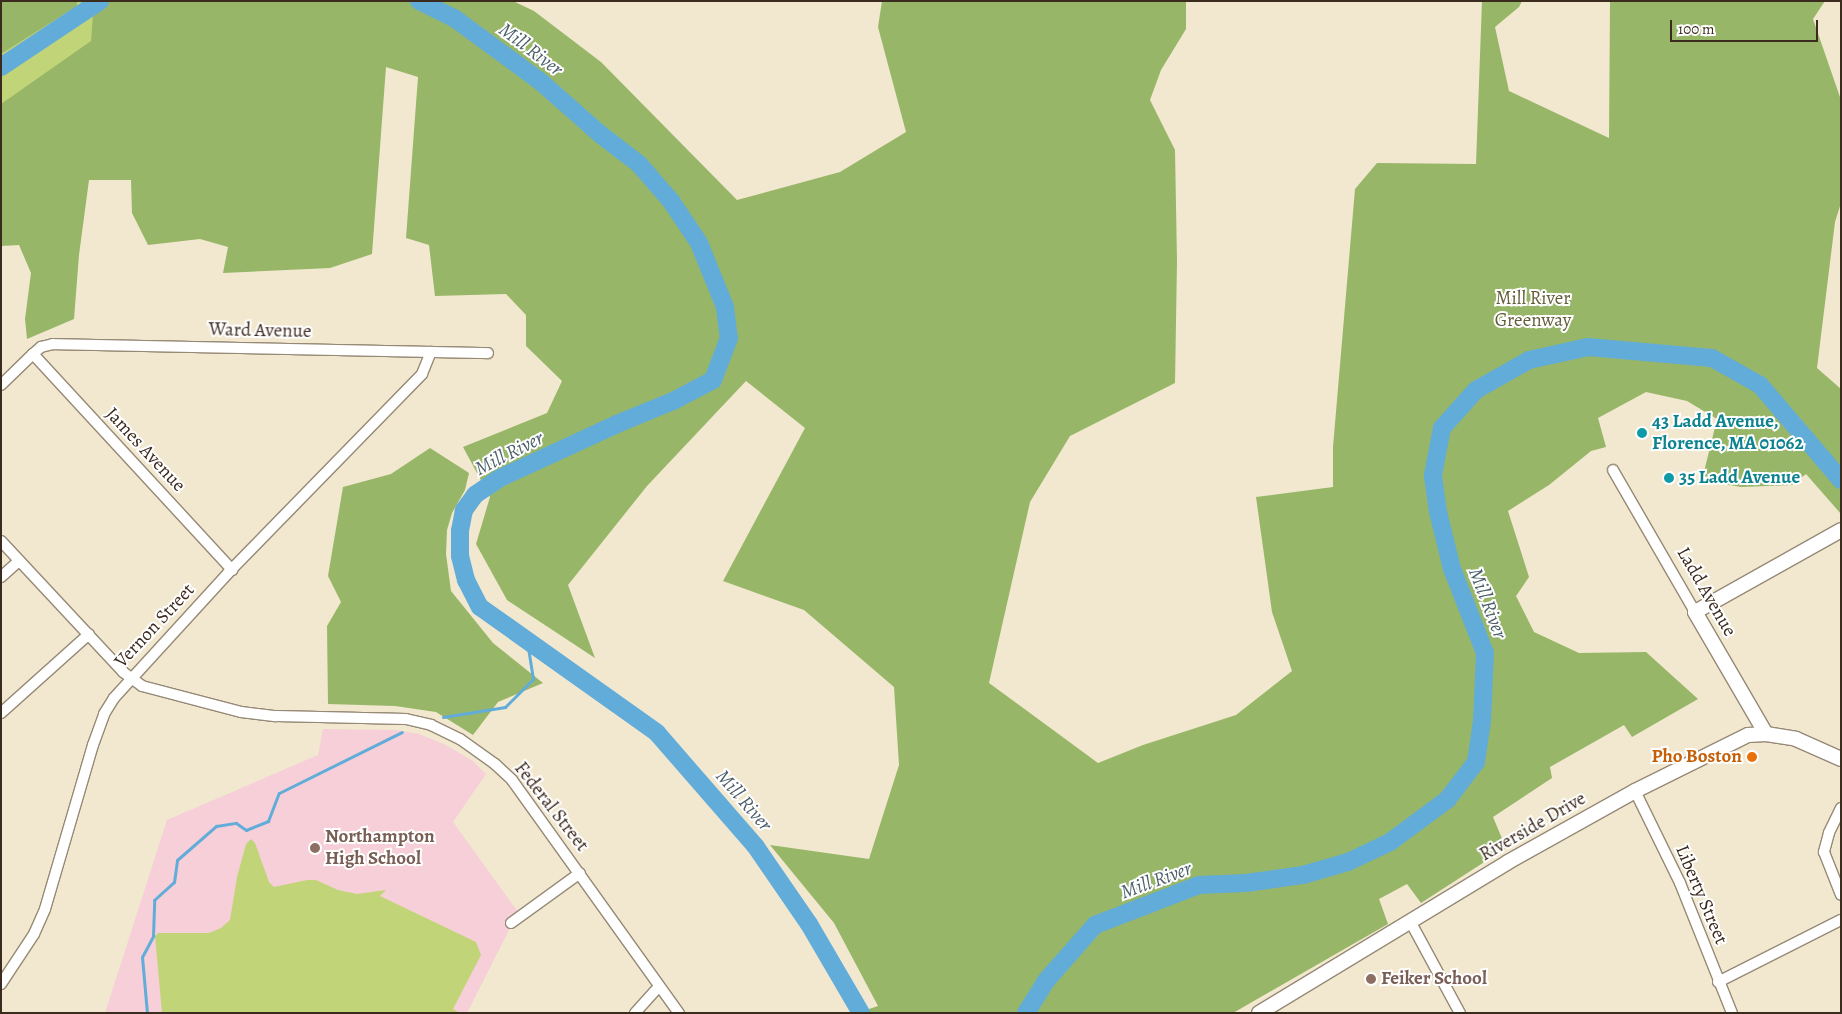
<!DOCTYPE html>
<html>
<head>
<meta charset="utf-8">
<style>
	body { margin:0 }
	#map { position:relative; width:1842px; height:1014px; overflow:hidden; background:#f1e8cf; font-family:Alegreya,serif }
	div>[style] { position:absolute }
	.built>* { inset:0; background:#f6cfd8 }
	.green>* { inset:0; background:#c1d578 }
	.forest>* { inset:0; background:#98b668 }
	.stream>* { height:3px; margin:-1.5px; padding:0 1.5px; transform-origin:1.5px; border-radius:1.5px; background:#62acda }
	.river>* { height:18px; margin:-9px; padding:0 9px; transform-origin:9px; border-radius:9px; background:#62acda }
	.roads { filter:drop-shadow(1px 0 #968976) drop-shadow(-1px 0 #968976) drop-shadow(0 1px #968976) drop-shadow(0 -1px #968976) }
	.street>* { height:10px; margin:-5px; padding:0 5px; transform-origin:5px; border-radius:5px; background:#fff }
	.secondary>* { height:14px; margin:-7px; padding:0 7px; transform-origin:7px; border-radius:7px; background:#fff }
	.dots>* { width:14px; height:14px; translate:-50% -50%; box-sizing:border-box; border:2px solid #fff; border-radius:50% }
	span { translate:-50% -50%; white-space:nowrap; text-align:center; line-height:1.15; -webkit-text-stroke:4px #fff; paint-order:stroke }
	.park-label { font-size:19px; color:#635d39 }
	.street-label { font-size:19px; color:#3b2a1e }
	.culture-label { font-size:19px; color:#0d838f; font-weight:700 }
	.left { translate:0 -50%; text-align:left }
	.food-label { font-size:19px; color:#c56008; font-weight:700 }
	.right { translate:-100% -50%; text-align:right }
	.education-label { font-size:19px; color:#785e54; font-weight:700 }
	.water-label { font-size:20px; color:#4b5e69; font-style:italic }
	.frame { position:absolute; inset:0; border:2px solid #3b2a1e; pointer-events:none }
	.scale { position:absolute; left:1670px; top:20px; width:148px; height:22px; box-sizing:border-box; border:2px solid #3b2a1e; border-top:0; padding-left:6px; font-size:15px; line-height:18px; white-space:nowrap; color:#3b2a1e; -webkit-text-stroke:4px #fff; paint-order:stroke }
</style>
</head>
<body>
<div id="map">
	<div class="built">
		<div style="clip-path:polygon(323px 729px,396px 730px,419px 734px,444px 744px,473px 761px,486px 774px,453px 822px,518px 912px,569px 875px,574px 881px,511px 926px,467px 1013px,105px 1013px,167px 820px,318px 755px)"></div>
	</div>
	<div class="green">
		<div style="clip-path:polygon(1px 1px,85px 1px,85px 14px,102px 1px,169px 1px,1px 159px)"></div>
		<div style="clip-path:polygon(251px 839px,255px 843px,269px 882px,274px 887px,307px 880px,316px 880px,338px 890px,357px 894px,386px 890px,380px 896px,476px 942px,481px 955px,453px 1009px,460px 1013px,162px 1013px,155px 936px,158px 933px,209px 933px,221px 928px,230px 920px,237px 877px,246px 844px)"></div>
	</div>
	<div class="forest">
		<div style="clip-path:polygon(1px 1px,77px 1px,77px 6px,1px 54px)"></div>
		<div style="clip-path:polygon(94px 1px,513px 1px,534px 11px,601px 62px,737px 200px,840px 172px,906px 132px,878px 27px,882px 1px,1186px 1px,1186px 29px,1161px 70px,1150px 100px,1175px 150px,1177px 261px,1175px 383px,1070px 436px,1030px 502px,989px 683px,1098px 763px,1143px 745px,1236px 715px,1292px 671px,1272px 612px,1256px 497px,1333px 487px,1333px 447px,1355px 189px,1377px 163px,1476px 164px,1482px 1px,1522px 1px,1519px 7px,1495px 27px,1509px 91px,1609px 138px,1610px 1px,1825px 1px,1813px 19px,1841px 100px,1841px 203px,1835px 222px,1817px 368px,1841px 389px,1841px 514px,1806px 474px,1792px 485px,1741px 487px,1702px 480px,1717px 419px,1687px 401px,1646px 392px,1598px 418px,1606px 447px,1591px 451px,1549px 485px,1508px 511px,1529px 577px,1516px 596px,1534px 632px,1579px 653px,1646px 652px,1698px 699px,1632px 737px,1624px 725px,1550px 767px,1552px 778px,1493px 817px,1506px 848px,1421px 903px,1407px 884px,1379px 899px,1388px 924px,1233px 1013px,857px 1013px,878px 1006px,834px 923px,770px 845px,869px 859px,899px 765px,894px 687px,804px 610px,723px 581px,805px 428px,746px 381px,647px 486px,568px 585px,595px 658px,507px 600px,476px 544px,490px 497px,463px 447px,547px 413px,562px 381px,526px 346px,526px 315px,506px 294px,435px 296px,429px 245px,406px 238px,418px 77px,386px 67px,372px 254px,330px 268px,223px 273px,228px 247px,200px 239px,148px 245px,132px 213px,131px 180px,89px 180px,79px 255px,74px 319px,27px 339px,25px 319px,31px 273px,19px 245px,1px 246px,1px 104px,91px 41px)"></div>
		<div style="clip-path:polygon(430px 448px,469px 473px,465px 490px,452px 513px,447px 530px,446px 554px,451px 591px,493px 643px,543px 683px,498px 702px,473px 735px,436px 712px,395px 706px,328px 704px,327px 626px,341px 602px,328px 576px,343px 487px,391px 474px)"></div>
	</div>
	<div class="stream">
		<div style="left:443px;top:717px;width:63px;rotate:-9.2deg"></div>
		<div style="left:505px;top:707px;width:40px;rotate:-45deg"></div>
		<div style="left:533px;top:679px;width:39px;rotate:-99deg"></div>
		<div style="left:147px;top:1013px;width:56px;rotate:-95.1deg"></div>
		<div style="left:142px;top:957px;width:24px;rotate:-62deg"></div>
		<div style="left:153px;top:936px;width:36px;rotate:-88deg"></div>
		<div style="left:154px;top:900px;width:27px;rotate:-42deg"></div>
		<div style="left:174px;top:882px;width:22px;rotate:-82deg"></div>
		<div style="left:177px;top:860px;width:52px;rotate:-41.1deg"></div>
		<div style="left:216px;top:826px;width:20px;rotate:-9deg"></div>
		<div style="left:236px;top:823px;width:12px;rotate:35deg"></div>
		<div style="left:246px;top:830px;width:24px;rotate:-22deg"></div>
		<div style="left:268px;top:821px;width:30px;rotate:-69deg"></div>
		<div style="left:279px;top:793px;width:137px;rotate:-26.4deg"></div>
	</div>
	<div class="river">
		<div style="left:419px;top:1px;width:39px;rotate:26deg"></div>
		<div style="left:454px;top:18px;width:108px;rotate:36.3deg"></div>
		<div style="left:541px;top:82px;width:79px;rotate:41.4deg"></div>
		<div style="left:600px;top:134px;width:49px;rotate:37.6deg"></div>
		<div style="left:639px;top:164px;width:49px;rotate:49.1deg"></div>
		<div style="left:671px;top:201px;width:50px;rotate:56.3deg"></div>
		<div style="left:699px;top:243px;width:69px;rotate:67.9deg"></div>
		<div style="left:725px;top:307px;width:31px;rotate:83deg"></div>
		<div style="left:729px;top:338px;width:45px;rotate:110.9deg"></div>
		<div style="left:713px;top:380px;width:45px;rotate:152.3deg"></div>
		<div style="left:673px;top:401px;width:61px;rotate:157.7deg"></div>
		<div style="left:617px;top:424px;width:129px;rotate:155.2deg"></div>
		<div style="left:500px;top:478px;width:30px;rotate:146deg"></div>
		<div style="left:475px;top:495px;width:19px;rotate:126deg"></div>
		<div style="left:464px;top:510px;width:21px;rotate:101deg"></div>
		<div style="left:460px;top:531px;width:25px;rotate:90deg"></div>
		<div style="left:460px;top:556px;width:25px;rotate:76deg"></div>
		<div style="left:466px;top:580px;width:30px;rotate:63deg"></div>
		<div style="left:480px;top:607px;width:217px;rotate:35.4deg"></div>
		<div style="left:657px;top:733px;width:151px;rotate:49deg"></div>
		<div style="left:756px;top:847px;width:93px;rotate:55.5deg"></div>
		<div style="left:809px;top:924px;width:103px;rotate:59.7deg"></div>
		<div style="left:1px;top:67px;width:119px;rotate:-33.7deg"></div>
		<div style="left:1026px;top:1013px;width:36px;rotate:-58deg"></div>
		<div style="left:1045px;top:982px;width:76px;rotate:-48.7deg"></div>
		<div style="left:1095px;top:925px;width:111px;rotate:-21deg"></div>
		<div style="left:1199px;top:885px;width:47px;rotate:-2.4deg"></div>
		<div style="left:1246px;top:883px;width:58px;rotate:-8deg"></div>
		<div style="left:1303px;top:875px;width:47px;rotate:-16.1deg"></div>
		<div style="left:1348px;top:862px;width:47px;rotate:-25.5deg"></div>
		<div style="left:1390px;top:842px;width:71px;rotate:-36.4deg"></div>
		<div style="left:1447px;top:800px;width:48px;rotate:-52.7deg"></div>
		<div style="left:1476px;top:762px;width:41px;rotate:-81.7deg"></div>
		<div style="left:1482px;top:721px;width:68px;rotate:-87.5deg"></div>
		<div style="left:1485px;top:653px;width:90px;rotate:-111.4deg"></div>
		<div style="left:1452px;top:569px;width:59px;rotate:-103.8deg"></div>
		<div style="left:1438px;top:512px;width:37px;rotate:-98deg"></div>
		<div style="left:1433px;top:475px;width:48px;rotate:-79.2deg"></div>
		<div style="left:1442px;top:428px;width:51px;rotate:-48.2deg"></div>
		<div style="left:1476px;top:390px;width:61px;rotate:-29.5deg"></div>
		<div style="left:1529px;top:360px;width:60px;rotate:-12.4deg"></div>
		<div style="left:1588px;top:347px;width:124px;rotate:5.1deg"></div>
		<div style="left:1712px;top:358px;width:55px;rotate:29.4deg"></div>
		<div style="left:1760px;top:385px;width:125px;rotate:49.5deg"></div>
	</div>
	<div class="roads">
		<div class="street">
			<div style="left:33px;top:354px;width:294px;rotate:47.3deg"></div>
			<div style="left:1px;top:385px;width:45px;rotate:-44.1deg"></div>
			<div style="left:33px;top:354px;width:11px;rotate:-41deg"></div>
			<div style="left:41px;top:347px;width:12px;rotate:-14deg"></div>
			<div style="left:53px;top:344px;width:435px;rotate:1.2deg"></div>
			<div style="left:1613px;top:470px;width:164px;rotate:60deg"></div>
			<div style="left:1px;top:541px;width:179px;rotate:47deg"></div>
			<div style="left:123px;top:672px;width:24px;rotate:36deg"></div>
			<div style="left:142px;top:686px;width:102px;rotate:14.7deg"></div>
			<div style="left:241px;top:712px;width:35px;rotate:7deg"></div>
			<div style="left:276px;top:716px;width:130px;rotate:1.3deg"></div>
			<div style="left:406px;top:719px;width:26px;rotate:13deg"></div>
			<div style="left:431px;top:725px;width:32px;rotate:26deg"></div>
			<div style="left:460px;top:739px;width:43px;rotate:35.5deg"></div>
			<div style="left:495px;top:764px;width:23px;rotate:43deg"></div>
			<div style="left:512px;top:780px;width:287px;rotate:54.4deg"></div>
			<div style="left:1px;top:577px;width:24px;rotate:-42deg"></div>
			<div style="left:1px;top:713px;width:118px;rotate:-41.9deg"></div>
			<div style="left:1635px;top:791px;width:102px;rotate:63.9deg"></div>
			<div style="left:1680px;top:883px;width:140px;rotate:68.2deg"></div>
			<div style="left:1841px;top:808px;width:28px;rotate:116deg"></div>
			<div style="left:1829px;top:833px;width:20px;rotate:105deg"></div>
			<div style="left:1824px;top:852px;width:46px;rotate:68.4deg"></div>
			<div style="left:1410px;top:921px;width:105px;rotate:61.5deg"></div>
			<div style="left:511px;top:923px;width:85px;rotate:-35.9deg"></div>
			<div style="left:1718px;top:982px;width:138px;rotate:-26.8deg"></div>
			<div style="left:1px;top:984px;width:60px;rotate:-56.6deg"></div>
			<div style="left:34px;top:934px;width:27px;rotate:-66deg"></div>
			<div style="left:45px;top:909px;width:171px;rotate:-73.7deg"></div>
			<div style="left:93px;top:745px;width:33px;rotate:-70deg"></div>
			<div style="left:104px;top:714px;width:19px;rotate:-58deg"></div>
			<div style="left:114px;top:698px;width:169px;rotate:-47.6deg"></div>
			<div style="left:228px;top:573px;width:278px;rotate:-45.7deg"></div>
			<div style="left:422px;top:374px;width:24px;rotate:-68deg"></div>
			<div style="left:635px;top:1013px;width:36px;rotate:-48deg"></div>
		</div>
		<div class="secondary">
			<div style="left:1766px;top:734px;width:141px;rotate:-120.2deg"></div>
			<div style="left:1695px;top:612px;width:167px;rotate:-29.3deg"></div>
			<div style="left:1259px;top:1013px;width:291px;rotate:-31.2deg"></div>
			<div style="left:1508px;top:862px;width:145px;rotate:-29.2deg"></div>
			<div style="left:1635px;top:791px;width:126px;rotate:-26.4deg"></div>
			<div style="left:1748px;top:735px;width:18px;rotate:-3deg"></div>
			<div style="left:1766px;top:734px;width:30px;rotate:9deg"></div>
			<div style="left:1796px;top:739px;width:49px;rotate:24deg"></div>
		</div>
	</div>
	<div class="dots">
		<div style="left:1642px;top:433px;background:#0f9aa8"></div>
		<div style="left:1669px;top:478px;background:#0f9aa8"></div>
		<div style="left:1752px;top:757px;background:#e8710a"></div>
		<div style="left:315px;top:848px;background:#8d6e63"></div>
		<div style="left:1371px;top:979px;background:#8d6e63"></div>
	</div>
	<div class="park-label">
		<span style="left:1533px;top:310px">Mill River<br>Greenway</span>
	</div>
	<div class="street-label">
		<span style="left:260px;top:331px;rotate:1deg">Ward Avenue</span>
		<span style="left:145px;top:450px;rotate:47deg">James Avenue</span>
		<span style="left:1706px;top:592px;rotate:60deg">Ladd Avenue</span>
		<span style="left:155px;top:626px;rotate:-47deg">Vernon Street</span>
		<span style="left:551px;top:807px;rotate:52deg">Federal Street</span>
		<span style="left:1533px;top:827px;rotate:-30deg">Riverside Drive</span>
		<span style="left:1701px;top:895px;rotate:67deg">Liberty Street</span>
	</div>
	<div class="culture-label">
		<span class="left" style="left:1652px;top:433px">43 Ladd Avenue,<br>Florence, MA 01062</span>
		<span class="left" style="left:1679px;top:478px">35 Ladd Avenue</span>
	</div>
	<div class="food-label">
		<span class="right" style="left:1742px;top:757px">Pho Boston</span>
	</div>
	<div class="education-label">
		<span class="left" style="left:325px;top:848px">Northampton<br>High School</span>
		<span class="left" style="left:1381px;top:979px">Feiker School</span>
	</div>
	<div class="water-label">
		<span style="left:531px;top:49px;rotate:37deg">Mill River</span>
		<span style="left:509px;top:453px;rotate:-27deg">Mill River</span>
		<span style="left:1488px;top:603px;rotate:69deg">Mill River</span>
		<span style="left:744px;top:800px;rotate:49deg">Mill River</span>
		<span style="left:1156px;top:880px;rotate:-20deg">Mill River</span>
	</div>
	<div class="frame"></div>
	<div class="scale">100 m</div>
</div>
</body>
</html>
